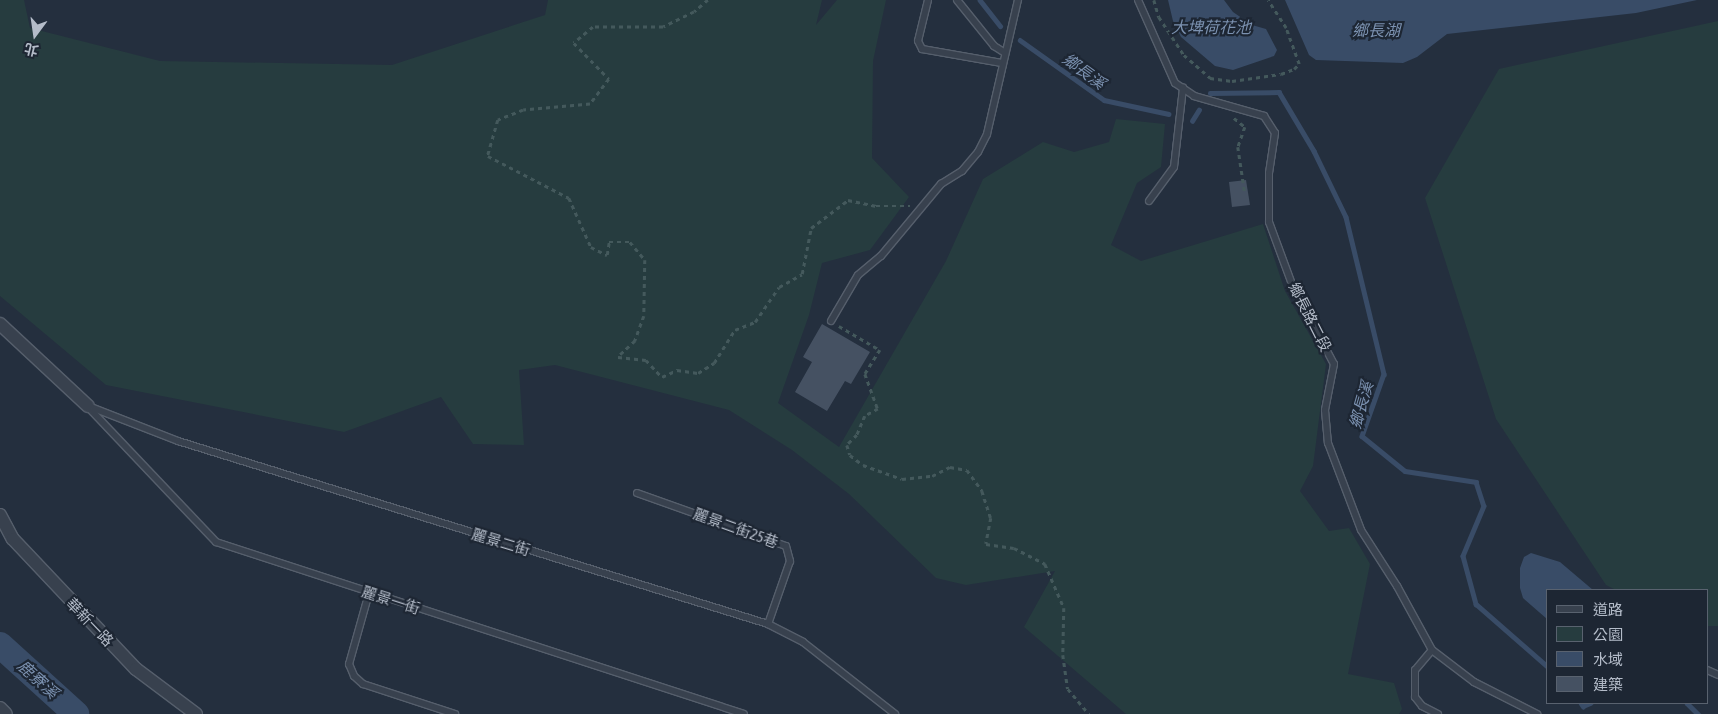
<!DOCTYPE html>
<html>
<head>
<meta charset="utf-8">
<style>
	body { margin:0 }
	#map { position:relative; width:1718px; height:714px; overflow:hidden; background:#242f3e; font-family:"Asap Condensed","Noto Sans TC",sans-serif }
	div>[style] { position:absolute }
	.green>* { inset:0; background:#263c3f }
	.water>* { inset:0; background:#394c67 }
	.stream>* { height:4.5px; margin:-2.25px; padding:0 2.25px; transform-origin:2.25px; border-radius:2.25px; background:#394c67 }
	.river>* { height:26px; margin:-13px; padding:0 13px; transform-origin:13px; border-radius:13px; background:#394c67 }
	.building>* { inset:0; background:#455162 }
	.path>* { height:2.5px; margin-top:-1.25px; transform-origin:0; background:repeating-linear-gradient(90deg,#44595c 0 4px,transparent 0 8px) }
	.roads { filter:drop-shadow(1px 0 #565f6c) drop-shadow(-1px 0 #565f6c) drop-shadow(0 1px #565f6c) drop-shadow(0 -1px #565f6c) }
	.service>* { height:6px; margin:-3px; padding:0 3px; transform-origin:3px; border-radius:3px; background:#38414e }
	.minor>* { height:12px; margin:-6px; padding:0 6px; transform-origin:6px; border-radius:6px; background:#38414e }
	span { translate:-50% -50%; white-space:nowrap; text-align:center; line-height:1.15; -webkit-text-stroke:4.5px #1d2633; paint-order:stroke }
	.street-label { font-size:15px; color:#b4bcc9 }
	.water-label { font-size:16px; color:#7c92b1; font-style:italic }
	.legend { position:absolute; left:1546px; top:589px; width:162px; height:115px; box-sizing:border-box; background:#1d2633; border:1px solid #59626f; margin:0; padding:6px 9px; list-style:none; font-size:15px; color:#b4bcc9 }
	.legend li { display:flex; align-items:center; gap:10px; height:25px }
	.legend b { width:25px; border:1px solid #59626f }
	.north { position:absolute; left:10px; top:10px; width:50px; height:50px; -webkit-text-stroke:4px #1d2633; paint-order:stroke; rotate:194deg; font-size:14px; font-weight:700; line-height:20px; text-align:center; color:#b4bcc9 }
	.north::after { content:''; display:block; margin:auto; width:18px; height:22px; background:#b4bcc9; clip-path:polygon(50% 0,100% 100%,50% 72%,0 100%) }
</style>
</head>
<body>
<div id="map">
	<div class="green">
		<div style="clip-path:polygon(0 0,24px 0,30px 28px,160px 61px,392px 65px,545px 15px,548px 0,822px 0,816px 25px,837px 0,886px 0,873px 61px,872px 158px,909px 197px,870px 250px,822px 263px,809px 315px,778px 403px,839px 447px,946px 261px,983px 179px,1043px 142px,1074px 152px,1109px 142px,1116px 119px,1165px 124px,1161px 167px,1137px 183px,1111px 245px,1141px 261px,1263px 224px,1285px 291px,1326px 364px,1313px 466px,1300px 491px,1329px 531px,1349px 528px,1370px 564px,1348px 674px,1394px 683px,1402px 709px,1399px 714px,1126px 714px,1024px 627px,1055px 571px,966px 585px,936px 578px,849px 494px,792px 450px,729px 410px,555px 365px,519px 370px,524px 445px,473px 444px,441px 397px,344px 432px,106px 385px,0 296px)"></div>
		<div style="clip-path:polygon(1718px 21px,1718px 626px,1707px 626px,1707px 590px,1616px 590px,1606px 585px,1496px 419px,1425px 198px,1499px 69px)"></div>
	</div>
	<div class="water">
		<div style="clip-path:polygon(1168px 0,1224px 0,1233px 12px,1252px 25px,1266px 29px,1277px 50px,1274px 56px,1233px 70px,1215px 66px,1181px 37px,1173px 21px)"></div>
		<div style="clip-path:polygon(1285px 0,1697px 0,1636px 13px,1447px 34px,1417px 57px,1403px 63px,1316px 60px,1309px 55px)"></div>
		<div style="clip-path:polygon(1531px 553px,1560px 562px,1593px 590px,1547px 590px,1547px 619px,1523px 598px,1520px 588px,1520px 568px,1524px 557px)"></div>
	</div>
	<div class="stream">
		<div style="left:980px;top:0;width:33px;rotate:52deg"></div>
		<div style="left:1020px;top:40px;width:103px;rotate:35.5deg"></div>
		<div style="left:1104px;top:100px;width:66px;rotate:12.2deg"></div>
		<div style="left:1210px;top:93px;width:69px;rotate:-0.8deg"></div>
		<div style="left:1279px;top:92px;width:69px;rotate:59.3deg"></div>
		<div style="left:1314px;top:151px;width:73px;rotate:64.1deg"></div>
		<div style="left:1346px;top:217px;width:162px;rotate:76.4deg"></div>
		<div style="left:1384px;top:374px;width:66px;rotate:109.5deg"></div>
		<div style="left:1362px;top:436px;width:55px;rotate:39.1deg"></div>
		<div style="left:1405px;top:471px;width:72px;rotate:8.8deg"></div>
		<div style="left:1476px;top:482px;width:25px;rotate:72deg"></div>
		<div style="left:1484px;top:506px;width:54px;rotate:112.8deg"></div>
		<div style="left:1463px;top:556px;width:50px;rotate:74.8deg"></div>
		<div style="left:1476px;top:604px;width:94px;rotate:41.1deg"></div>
		<div style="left:1192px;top:121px;width:13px;rotate:-58deg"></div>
		<div style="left:1581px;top:703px;width:4px;rotate:56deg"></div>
		<div style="left:1583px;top:706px;width:8px;rotate:-23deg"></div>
		<div style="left:1687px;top:703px;width:16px;rotate:45deg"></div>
	</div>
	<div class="river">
		<div style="left:0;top:645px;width:103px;rotate:42.2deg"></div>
	</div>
	<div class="building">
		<div style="clip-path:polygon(1246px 180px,1250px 205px,1232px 207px,1229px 182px)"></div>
		<div style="clip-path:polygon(822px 324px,870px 352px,851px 384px,845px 381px,827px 411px,795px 392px,812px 362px,803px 357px)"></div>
	</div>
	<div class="path">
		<div style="left:708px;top:0;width:18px;rotate:139deg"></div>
		<div style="left:694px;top:12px;width:34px;rotate:154deg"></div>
		<div style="left:663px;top:27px;width:70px;rotate:180deg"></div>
		<div style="left:593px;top:27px;width:25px;rotate:140deg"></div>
		<div style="left:574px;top:43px;width:50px;rotate:45.8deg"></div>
		<div style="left:609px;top:79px;width:31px;rotate:127deg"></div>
		<div style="left:590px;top:104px;width:67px;rotate:174.9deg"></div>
		<div style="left:523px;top:110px;width:27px;rotate:158deg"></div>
		<div style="left:498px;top:120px;width:37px;rotate:106deg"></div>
		<div style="left:488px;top:156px;width:91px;rotate:27.4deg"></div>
		<div style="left:569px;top:198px;width:54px;rotate:65.8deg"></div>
		<div style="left:591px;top:247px;width:18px;rotate:27deg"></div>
		<div style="left:607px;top:255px;width:13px;rotate:-81deg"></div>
		<div style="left:609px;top:242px;width:21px"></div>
		<div style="left:630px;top:242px;width:23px;rotate:50deg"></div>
		<div style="left:645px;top:260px;width:56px;rotate:91deg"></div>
		<div style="left:644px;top:316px;width:27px;rotate:110deg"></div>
		<div style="left:635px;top:341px;width:23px;rotate:137deg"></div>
		<div style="left:618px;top:357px;width:28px;rotate:6deg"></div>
		<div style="left:646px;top:360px;width:23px;rotate:47deg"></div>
		<div style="left:662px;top:377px;width:17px;rotate:-25deg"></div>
		<div style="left:677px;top:370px;width:21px;rotate:8deg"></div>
		<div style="left:698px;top:373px;width:19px;rotate:-32deg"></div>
		<div style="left:714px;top:363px;width:39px;rotate:-58deg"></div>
		<div style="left:735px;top:330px;width:22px;rotate:-22deg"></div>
		<div style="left:755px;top:322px;width:42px;rotate:-55.6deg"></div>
		<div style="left:779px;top:287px;width:26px;rotate:-29deg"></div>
		<div style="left:802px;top:274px;width:47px;rotate:-78.9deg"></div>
		<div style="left:811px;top:228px;width:46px;rotate:-37.1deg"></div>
		<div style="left:848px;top:200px;width:29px;rotate:12deg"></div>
		<div style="left:876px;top:206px;width:34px"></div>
		<div style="left:1154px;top:0;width:18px;rotate:74deg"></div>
		<div style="left:1159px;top:17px;width:45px;rotate:56.7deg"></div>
		<div style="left:1184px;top:55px;width:35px;rotate:41deg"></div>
		<div style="left:1210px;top:78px;width:22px;rotate:8deg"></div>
		<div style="left:1232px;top:81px;width:49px;rotate:-8.1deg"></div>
		<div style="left:1281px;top:74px;width:14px;rotate:-21deg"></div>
		<div style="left:1294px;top:69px;width:7px;rotate:-45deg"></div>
		<div style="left:1299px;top:64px;width:38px;rotate:-110deg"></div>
		<div style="left:1286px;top:28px;width:33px;rotate:-123deg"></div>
		<div style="left:1234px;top:118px;width:14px;rotate:39deg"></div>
		<div style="left:1245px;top:127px;width:21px;rotate:109deg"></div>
		<div style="left:1238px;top:147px;width:48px;rotate:81.5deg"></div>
		<div style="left:839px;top:326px;width:48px;rotate:30.3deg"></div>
		<div style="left:880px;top:350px;width:28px;rotate:122deg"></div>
		<div style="left:865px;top:374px;width:37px;rotate:70deg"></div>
		<div style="left:878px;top:409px;width:15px;rotate:152deg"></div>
		<div style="left:865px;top:416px;width:21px;rotate:113deg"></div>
		<div style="left:857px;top:435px;width:14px;rotate:135deg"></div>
		<div style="left:847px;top:445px;width:10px;rotate:73deg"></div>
		<div style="left:850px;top:455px;width:16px;rotate:38deg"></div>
		<div style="left:863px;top:465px;width:41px;rotate:19.7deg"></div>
		<div style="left:902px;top:479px;width:30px;rotate:-6deg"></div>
		<div style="left:932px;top:476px;width:20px;rotate:-27deg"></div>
		<div style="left:950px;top:467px;width:17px;rotate:10deg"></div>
		<div style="left:967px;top:470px;width:26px;rotate:54deg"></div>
		<div style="left:982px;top:491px;width:28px;rotate:72deg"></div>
		<div style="left:991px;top:518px;width:26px;rotate:101deg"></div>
		<div style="left:986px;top:544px;width:28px;rotate:8deg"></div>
		<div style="left:1014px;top:548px;width:35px;rotate:27deg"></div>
		<div style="left:1045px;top:564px;width:48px;rotate:66.6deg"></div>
		<div style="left:1064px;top:608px;width:47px;rotate:91.2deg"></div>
		<div style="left:1063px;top:655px;width:34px;rotate:82deg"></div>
		<div style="left:1068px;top:689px;width:33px;rotate:50deg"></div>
	</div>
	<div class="roads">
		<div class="service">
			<div style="left:928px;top:0;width:42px;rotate:103.7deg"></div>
			<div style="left:918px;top:41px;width:9px;rotate:63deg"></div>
			<div style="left:922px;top:49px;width:81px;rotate:9.9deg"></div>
			<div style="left:957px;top:0;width:59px;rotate:51.2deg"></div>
			<div style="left:994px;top:46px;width:13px;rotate:32deg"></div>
			<div style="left:1138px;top:0;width:91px;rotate:66deg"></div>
			<div style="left:1175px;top:83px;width:23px;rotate:34deg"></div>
			<div style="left:1194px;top:96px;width:73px;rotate:15.9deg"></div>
			<div style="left:1264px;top:116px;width:20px;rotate:57deg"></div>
			<div style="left:1275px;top:133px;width:40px;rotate:98.5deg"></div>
			<div style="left:1269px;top:173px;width:49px;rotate:90deg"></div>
			<div style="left:1269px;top:222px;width:69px;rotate:69.7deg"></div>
			<div style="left:1293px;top:287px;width:87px;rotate:62deg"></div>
			<div style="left:1334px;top:364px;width:47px;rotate:101.1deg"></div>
			<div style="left:1325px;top:410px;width:33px;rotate:85deg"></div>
			<div style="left:1328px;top:443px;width:93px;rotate:69.2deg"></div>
			<div style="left:1361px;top:530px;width:67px;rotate:57.3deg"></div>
			<div style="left:1397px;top:586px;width:73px;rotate:61.3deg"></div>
			<div style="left:1432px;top:650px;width:53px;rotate:37.3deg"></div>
			<div style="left:1474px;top:682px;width:71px;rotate:26.9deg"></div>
			<div style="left:1149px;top:201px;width:42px;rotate:-53.7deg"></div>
			<div style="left:1174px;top:167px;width:80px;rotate:-83.5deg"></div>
			<div style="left:831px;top:321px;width:53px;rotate:-59.6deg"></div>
			<div style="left:858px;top:275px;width:30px;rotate:-40deg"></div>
			<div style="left:881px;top:256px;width:94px;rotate:-50.2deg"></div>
			<div style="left:941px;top:184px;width:25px;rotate:-32deg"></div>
			<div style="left:962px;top:171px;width:25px;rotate:-50deg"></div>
			<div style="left:978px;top:152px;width:20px;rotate:-63deg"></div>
			<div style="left:987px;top:134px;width:138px;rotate:-77deg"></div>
			<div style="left:88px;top:406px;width:97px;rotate:21.3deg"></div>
			<div style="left:178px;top:441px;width:618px;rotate:17.23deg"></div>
			<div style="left:768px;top:624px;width:39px;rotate:27deg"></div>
			<div style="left:803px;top:642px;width:117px;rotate:38deg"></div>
			<div style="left:88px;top:407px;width:186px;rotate:46.5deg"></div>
			<div style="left:216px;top:542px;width:555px;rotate:18.04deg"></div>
			<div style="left:637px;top:493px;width:158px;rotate:19.6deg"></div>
			<div style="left:786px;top:546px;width:16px;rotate:75deg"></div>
			<div style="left:790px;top:561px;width:67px;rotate:109.2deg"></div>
			<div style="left:369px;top:593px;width:74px;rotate:105.7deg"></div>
			<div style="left:349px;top:664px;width:13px;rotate:67deg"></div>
			<div style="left:354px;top:676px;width:12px;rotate:42deg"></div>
			<div style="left:363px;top:684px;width:97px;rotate:18.1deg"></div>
			<div style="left:1432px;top:650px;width:26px;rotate:130deg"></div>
			<div style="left:1415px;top:670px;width:27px;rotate:90deg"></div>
			<div style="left:1415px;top:697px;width:11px;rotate:52deg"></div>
			<div style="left:1422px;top:706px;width:18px;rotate:27deg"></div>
			<div style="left:1707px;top:670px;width:12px;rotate:24deg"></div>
		</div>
		<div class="minor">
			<div style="left:0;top:324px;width:120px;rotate:43deg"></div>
			<div style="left:0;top:515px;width:27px;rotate:62deg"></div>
			<div style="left:13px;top:539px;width:179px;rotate:46.6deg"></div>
			<div style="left:136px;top:669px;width:75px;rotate:36.9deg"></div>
			<div style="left:0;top:708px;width:8px;rotate:45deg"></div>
		</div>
	</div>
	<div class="street-label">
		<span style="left:1310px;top:317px;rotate:63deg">鄉長路二段</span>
		<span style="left:736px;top:528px;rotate:20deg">麗景二街25巷</span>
		<span style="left:501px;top:542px;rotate:17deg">麗景二街</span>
		<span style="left:391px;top:600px;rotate:18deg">麗景一街</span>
		<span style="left:90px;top:622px;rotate:46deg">華新一路</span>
	</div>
	<div class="water-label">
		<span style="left:1211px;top:27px">大埤荷花池</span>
		<span style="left:1376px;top:30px">鄉長湖</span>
		<span style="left:1084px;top:71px;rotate:36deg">鄉長溪</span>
		<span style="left:1361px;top:405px;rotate:-74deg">鄉長溪</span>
		<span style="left:38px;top:679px;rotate:42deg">鹿寮溪</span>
	</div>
	<ul class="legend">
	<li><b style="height:6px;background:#38414e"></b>道路</li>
	<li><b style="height:14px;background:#263c3f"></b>公園</li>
	<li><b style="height:14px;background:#394c67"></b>水域</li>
	<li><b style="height:14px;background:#455162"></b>建築</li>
	</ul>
	<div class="north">北</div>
</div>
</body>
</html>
